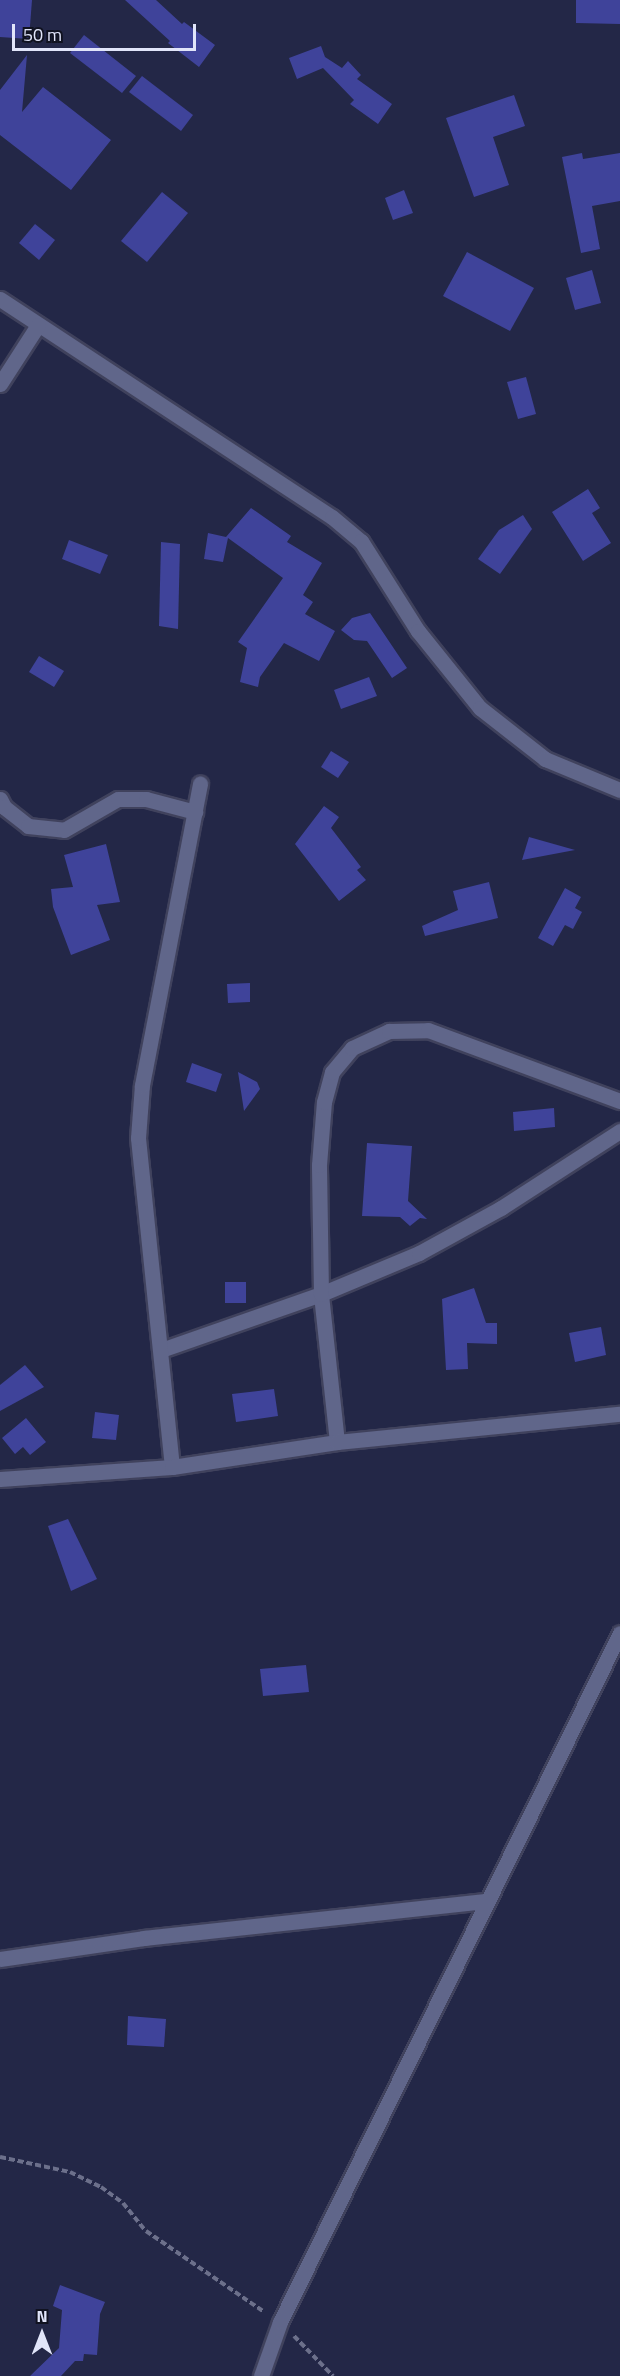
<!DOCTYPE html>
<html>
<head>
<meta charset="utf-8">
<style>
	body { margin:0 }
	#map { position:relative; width:620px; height:2376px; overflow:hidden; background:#232747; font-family:"Titillium Web",sans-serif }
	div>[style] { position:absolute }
	.building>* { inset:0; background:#3f439a }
	.path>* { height:4px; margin-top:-2px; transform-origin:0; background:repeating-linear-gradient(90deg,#6c708b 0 6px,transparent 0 9px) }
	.roads { filter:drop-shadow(2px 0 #40425d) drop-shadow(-2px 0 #40425d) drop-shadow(0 2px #40425d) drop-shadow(0 -2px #40425d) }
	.minor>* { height:15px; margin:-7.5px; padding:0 7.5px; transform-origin:7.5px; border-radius:7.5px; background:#60668a }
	span { translate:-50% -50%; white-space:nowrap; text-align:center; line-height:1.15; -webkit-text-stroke:4.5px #101220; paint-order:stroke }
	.north { position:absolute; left:12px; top:2304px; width:60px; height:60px; -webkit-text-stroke:4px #101220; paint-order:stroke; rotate:0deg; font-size:16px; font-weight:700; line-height:24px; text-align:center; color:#e1e5fa }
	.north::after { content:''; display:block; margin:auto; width:21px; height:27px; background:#e1e5fa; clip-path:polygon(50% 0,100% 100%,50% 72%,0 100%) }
	.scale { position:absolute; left:12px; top:24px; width:184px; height:27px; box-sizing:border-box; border:3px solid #e1e5fa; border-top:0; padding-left:8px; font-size:18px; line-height:21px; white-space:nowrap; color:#e1e5fa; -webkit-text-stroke:4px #101220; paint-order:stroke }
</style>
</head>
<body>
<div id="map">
	<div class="building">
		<div style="clip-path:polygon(0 0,32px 0,29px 39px,0 37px)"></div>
		<div style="clip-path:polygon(125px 0,156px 0,182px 24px,184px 22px,215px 45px,199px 67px,168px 43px,170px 41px)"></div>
		<div style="clip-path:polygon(576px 0,620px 0,620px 24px,576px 23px)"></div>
		<div style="clip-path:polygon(84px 35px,136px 76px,122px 93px,70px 53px)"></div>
		<div style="clip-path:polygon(321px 46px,325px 57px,342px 68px,348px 61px,361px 75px,357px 79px,392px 104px,378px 124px,350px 104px,354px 100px,323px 68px,297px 79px,289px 58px)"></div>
		<div style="clip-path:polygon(27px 55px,22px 112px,43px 87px,111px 140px,71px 190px,0 135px,0 90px)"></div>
		<div style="clip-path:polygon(142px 76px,193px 115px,181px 131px,129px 92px)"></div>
		<div style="clip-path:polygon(514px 95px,525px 126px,493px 137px,509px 185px,474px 197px,446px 118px)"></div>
		<div style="clip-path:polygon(582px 153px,583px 159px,620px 153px,620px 201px,592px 206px,600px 249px,581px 253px,562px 157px)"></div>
		<div style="clip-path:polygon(404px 190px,413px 213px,393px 220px,385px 198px)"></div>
		<div style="clip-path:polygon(162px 192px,188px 213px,147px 262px,121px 241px)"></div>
		<div style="clip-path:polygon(35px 224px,55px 240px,39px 260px,19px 243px)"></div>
		<div style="clip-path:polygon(467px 252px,534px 288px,510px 331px,443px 296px)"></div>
		<div style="clip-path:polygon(592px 270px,601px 303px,575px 310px,566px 278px)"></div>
		<div style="clip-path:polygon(526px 377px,536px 414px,518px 419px,507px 382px)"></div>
		<div style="clip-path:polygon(588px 489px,600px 508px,592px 513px,611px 543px,583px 561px,552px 512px)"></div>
		<div style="clip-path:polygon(251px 508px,291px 536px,287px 542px,322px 563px,303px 595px,313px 602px,305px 614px,335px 631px,319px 661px,284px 643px,260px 677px,258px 687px,240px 682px,247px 648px,238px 642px,283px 578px,228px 538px,223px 562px,204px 559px,208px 533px,226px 537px)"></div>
		<div style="clip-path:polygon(523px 515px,532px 529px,500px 574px,478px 559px,499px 530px)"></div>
		<div style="clip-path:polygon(69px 540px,108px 555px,100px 574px,62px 559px)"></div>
		<div style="clip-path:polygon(161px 542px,180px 544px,178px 629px,159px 626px)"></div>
		<div style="clip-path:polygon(370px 613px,407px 668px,392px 678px,367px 641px,354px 640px,341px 630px,352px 618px)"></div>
		<div style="clip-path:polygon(39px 656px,64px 671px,54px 687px,29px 672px)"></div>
		<div style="clip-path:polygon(369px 677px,377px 696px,341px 709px,334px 690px)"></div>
		<div style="clip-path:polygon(331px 751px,349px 762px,338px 778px,321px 767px)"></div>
		<div style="clip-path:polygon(324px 806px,339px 817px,331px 828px,361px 867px,357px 870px,366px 880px,339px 901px,295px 844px)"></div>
		<div style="clip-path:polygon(529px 837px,575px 850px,522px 860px)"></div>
		<div style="clip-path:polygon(106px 844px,120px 902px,97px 905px,110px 940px,71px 955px,53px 907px,51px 889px,73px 887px,64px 855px)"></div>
		<div style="clip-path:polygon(489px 882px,498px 918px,425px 936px,422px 926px,458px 910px,453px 891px)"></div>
		<div style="clip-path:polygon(565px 888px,581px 897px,575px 908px,582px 912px,573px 929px,565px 925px,553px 946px,538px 938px)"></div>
		<div style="clip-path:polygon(250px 983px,250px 1002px,228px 1003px,227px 984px)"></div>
		<div style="clip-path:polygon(192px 1063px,222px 1074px,216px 1092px,186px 1082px)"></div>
		<div style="clip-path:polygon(238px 1072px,257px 1082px,260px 1089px,244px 1111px)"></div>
		<div style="clip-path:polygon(554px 1108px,555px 1127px,514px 1131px,513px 1112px)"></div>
		<div style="clip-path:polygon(367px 1143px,412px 1146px,408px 1201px,427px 1219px,420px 1218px,410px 1226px,400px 1217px,362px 1216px)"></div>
		<div style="clip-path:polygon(225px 1282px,246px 1282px,246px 1303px,225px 1303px)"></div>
		<div style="clip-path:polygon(474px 1288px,486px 1323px,497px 1323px,497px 1344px,467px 1343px,468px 1369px,446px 1370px,442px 1299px)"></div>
		<div style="clip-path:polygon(601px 1327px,606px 1355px,575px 1362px,569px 1333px)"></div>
		<div style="clip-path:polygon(25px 1365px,44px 1387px,0 1411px,0 1385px)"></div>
		<div style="clip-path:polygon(274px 1389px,278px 1416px,236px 1422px,232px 1394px)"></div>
		<div style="clip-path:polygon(95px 1412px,119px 1415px,116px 1440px,92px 1438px)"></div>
		<div style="clip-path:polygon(26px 1418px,46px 1442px,30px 1455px,23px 1447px,15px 1454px,2px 1438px)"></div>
		<div style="clip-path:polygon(68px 1519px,97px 1579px,71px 1591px,48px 1526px)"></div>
		<div style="clip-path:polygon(306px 1665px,309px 1692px,263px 1696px,260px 1669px)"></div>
		<div style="clip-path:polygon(128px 2016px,166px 2019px,164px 2047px,127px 2045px)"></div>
		<div style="clip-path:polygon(60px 2285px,105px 2302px,100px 2314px,97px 2355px,84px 2354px,83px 2361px,75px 2361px,61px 2376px,30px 2376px,59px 2348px,62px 2310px,53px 2306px)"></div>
	</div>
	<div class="path">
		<div style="left:0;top:2157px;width:72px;rotate:12.1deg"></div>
		<div style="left:70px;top:2172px;width:34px;rotate:26deg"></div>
		<div style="left:101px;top:2187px;width:27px;rotate:36deg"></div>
		<div style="left:123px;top:2203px;width:36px;rotate:51deg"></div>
		<div style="left:146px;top:2231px;width:142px;rotate:34.4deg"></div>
		<div style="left:294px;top:2336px;width:56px;rotate:45.7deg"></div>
	</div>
	<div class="roads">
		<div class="minor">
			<div style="left:0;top:299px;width:397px;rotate:33.3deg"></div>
			<div style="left:332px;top:517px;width:38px;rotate:40deg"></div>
			<div style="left:361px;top:541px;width:107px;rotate:57.7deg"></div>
			<div style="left:418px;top:631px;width:99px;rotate:51.2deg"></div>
			<div style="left:480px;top:708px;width:83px;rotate:38.1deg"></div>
			<div style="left:545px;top:759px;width:81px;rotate:22.5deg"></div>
			<div style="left:0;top:384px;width:70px;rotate:-57.2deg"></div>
			<div style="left:0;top:799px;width:9px;rotate:63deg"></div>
			<div style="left:4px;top:807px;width:31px;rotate:38deg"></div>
			<div style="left:28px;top:826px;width:36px;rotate:6deg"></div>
			<div style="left:64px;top:830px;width:62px;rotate:-29.9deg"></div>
			<div style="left:118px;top:799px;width:28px"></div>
			<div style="left:146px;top:799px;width:51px;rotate:14.9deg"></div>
			<div style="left:161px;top:1350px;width:170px;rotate:-19.3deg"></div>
			<div style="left:321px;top:1294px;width:106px;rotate:-22.7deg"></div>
			<div style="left:419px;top:1253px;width:94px;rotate:-28.8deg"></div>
			<div style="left:501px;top:1208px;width:142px;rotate:-32.9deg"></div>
			<div style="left:337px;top:1442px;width:149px;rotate:-96.2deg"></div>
			<div style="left:321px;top:1294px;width:129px;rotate:-90.9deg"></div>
			<div style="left:319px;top:1165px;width:63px;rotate:-85.5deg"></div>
			<div style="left:324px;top:1102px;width:31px;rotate:-75deg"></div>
			<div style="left:332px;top:1072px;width:31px;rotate:-50deg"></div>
			<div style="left:352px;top:1048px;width:41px;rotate:-24.7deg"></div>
			<div style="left:389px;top:1031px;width:39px;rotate:-1deg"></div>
			<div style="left:428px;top:1030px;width:205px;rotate:20.3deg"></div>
			<div style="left:172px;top:1467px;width:331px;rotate:-95.9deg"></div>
			<div style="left:138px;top:1138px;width:53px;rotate:-85.7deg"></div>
			<div style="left:142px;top:1085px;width:307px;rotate:-79.1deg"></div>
			<div style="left:0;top:1479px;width:172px;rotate:-4deg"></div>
			<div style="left:172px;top:1467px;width:167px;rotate:-8.6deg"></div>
			<div style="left:337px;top:1442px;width:284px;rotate:-5.7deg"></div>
			<div style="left:0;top:1959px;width:146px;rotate:-8.3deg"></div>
			<div style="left:144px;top:1938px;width:345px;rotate:-6.2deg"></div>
			<div style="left:261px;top:2376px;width:57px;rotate:-70.6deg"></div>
			<div style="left:280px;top:2322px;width:768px;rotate:-63.74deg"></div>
		</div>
	</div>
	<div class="north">N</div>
	<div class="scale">50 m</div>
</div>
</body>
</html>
